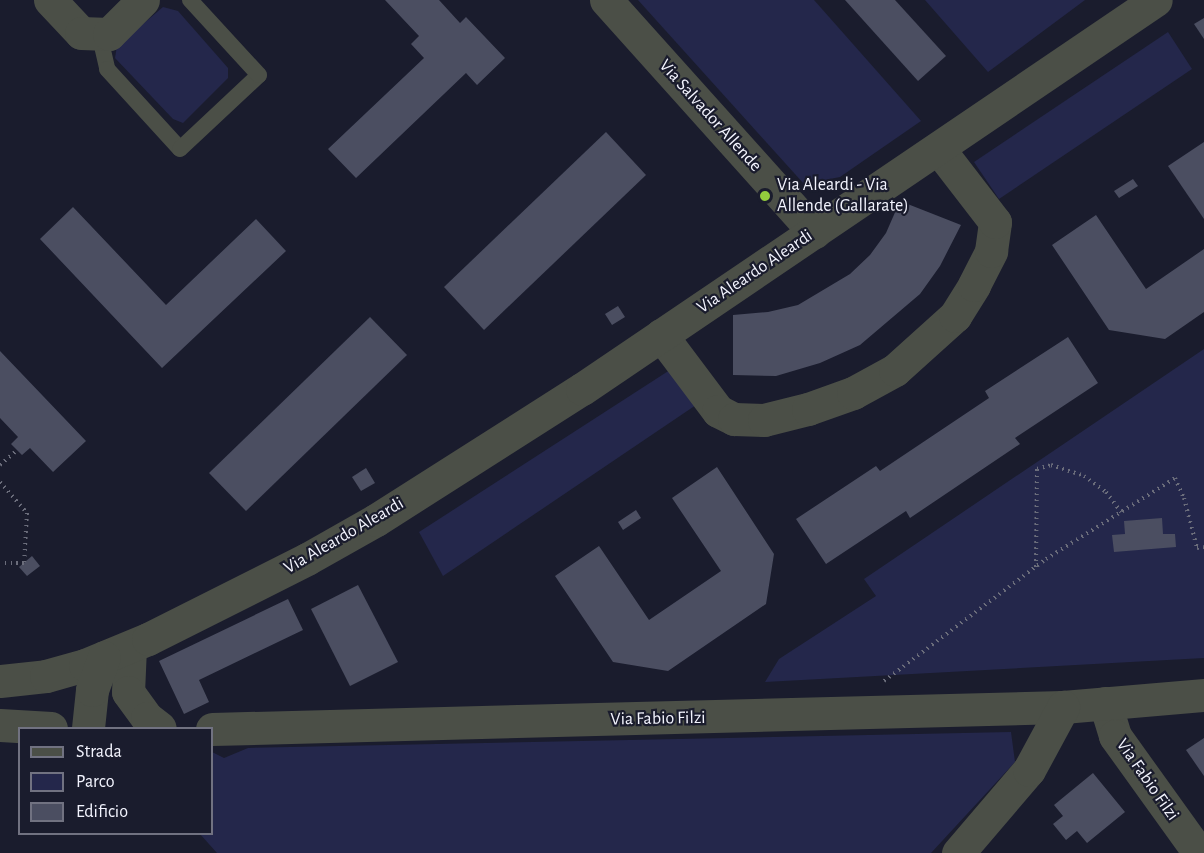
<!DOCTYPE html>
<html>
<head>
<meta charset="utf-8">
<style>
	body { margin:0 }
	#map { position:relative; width:1204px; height:853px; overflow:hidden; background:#1a1c2d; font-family:"Alegreya Sans",sans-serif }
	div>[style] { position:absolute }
	.green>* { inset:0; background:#24274b }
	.building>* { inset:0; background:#4b4e61 }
	.path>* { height:4px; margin-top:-2px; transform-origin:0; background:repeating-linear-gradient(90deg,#6b6d7b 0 1.5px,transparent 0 6px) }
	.service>* { height:16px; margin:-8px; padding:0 8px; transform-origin:8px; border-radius:8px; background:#4b4f47 }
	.minor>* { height:33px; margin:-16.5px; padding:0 16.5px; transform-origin:16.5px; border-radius:16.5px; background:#4b4f47 }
	.dots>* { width:16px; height:16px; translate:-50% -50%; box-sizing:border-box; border:3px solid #1a1c2d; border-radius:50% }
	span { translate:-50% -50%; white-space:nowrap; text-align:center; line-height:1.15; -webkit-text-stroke:4.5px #1a1c2d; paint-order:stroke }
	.street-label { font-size:18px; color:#f3f4fe }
	.poi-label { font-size:18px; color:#f3f4fe }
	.left { translate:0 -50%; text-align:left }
	.legend { position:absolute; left:18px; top:727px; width:195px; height:108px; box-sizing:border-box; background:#1a1c2d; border:2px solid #717281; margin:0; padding:8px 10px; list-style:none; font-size:18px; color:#f3f4fe }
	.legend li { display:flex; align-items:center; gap:12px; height:30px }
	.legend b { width:30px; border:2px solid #717281 }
</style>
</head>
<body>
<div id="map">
	<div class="green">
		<div style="clip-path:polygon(638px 0,814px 0,921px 121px,840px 177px,804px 184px)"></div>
		<div style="clip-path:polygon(925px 0,1085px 0,988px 72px)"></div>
		<div style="clip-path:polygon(163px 7px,178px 11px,228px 68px,228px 78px,183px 123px,173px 119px,115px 58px,117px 46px)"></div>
		<div style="clip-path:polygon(1168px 32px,1192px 69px,999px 199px,974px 162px)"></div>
		<div style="clip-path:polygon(1204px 349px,1204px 658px,765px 682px,779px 659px,876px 596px,864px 579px)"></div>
		<div style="clip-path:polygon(673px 368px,696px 405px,443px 576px,419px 532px)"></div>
		<div style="clip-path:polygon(1011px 732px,1015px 762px,931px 853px,217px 853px,200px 834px,212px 834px,212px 752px,224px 758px,248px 748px)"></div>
	</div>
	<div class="building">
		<div style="clip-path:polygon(385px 0,439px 0,460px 23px,466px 17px,505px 58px,477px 85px,466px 73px,356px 178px,328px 149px,424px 58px,411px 44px,419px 36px)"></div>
		<div style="clip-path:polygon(845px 0,895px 0,946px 56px,918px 81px)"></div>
		<div style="clip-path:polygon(1204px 18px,1204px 39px,1194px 24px)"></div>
		<div style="clip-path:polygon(606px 132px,646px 175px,484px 330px,444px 287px)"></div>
		<div style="clip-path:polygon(1204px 142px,1204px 219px,1168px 166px)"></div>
		<div style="clip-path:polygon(1133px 179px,1138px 186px,1119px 198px,1114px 191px)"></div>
		<div style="clip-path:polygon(900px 201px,961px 225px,940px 266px,920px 294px,860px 345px,820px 363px,776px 376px,733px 375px,733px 315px,768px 312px,798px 305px,850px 274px,870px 255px,886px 233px)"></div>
		<div style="clip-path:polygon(73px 207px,166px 305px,256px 219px,286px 251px,162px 368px,40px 239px)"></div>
		<div style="clip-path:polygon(1096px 215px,1146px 289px,1204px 249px,1204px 312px,1165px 339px,1109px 330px,1052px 245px)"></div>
		<div style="clip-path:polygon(618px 306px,625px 317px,612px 325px,605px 314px)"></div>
		<div style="clip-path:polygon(370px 317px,407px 355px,246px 511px,209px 473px)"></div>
		<div style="clip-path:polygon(1068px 337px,1098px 383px,1015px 438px,1020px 444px,910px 518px,906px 511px,826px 564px,796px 519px,876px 466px,880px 471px,989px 398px,985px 391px)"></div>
		<div style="clip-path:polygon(0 351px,86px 441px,53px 472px,30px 448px,22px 455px,11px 444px,18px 437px,0 418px)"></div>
		<div style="clip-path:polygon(717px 467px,774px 554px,766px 604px,668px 671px,613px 662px,555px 576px,599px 546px,649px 620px,721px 571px,672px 498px)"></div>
		<div style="clip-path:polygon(366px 468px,375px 483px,361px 491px,352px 477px)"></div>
		<div style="clip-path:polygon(636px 510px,641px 518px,623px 530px,618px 522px)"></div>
		<div style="clip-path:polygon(1162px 518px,1163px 534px,1175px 534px,1176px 547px,1114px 552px,1112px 535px,1125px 534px,1124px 521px)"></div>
		<div style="clip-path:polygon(32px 556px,40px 566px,27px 576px,19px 567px)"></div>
		<div style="clip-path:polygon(358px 585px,398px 662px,350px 686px,311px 609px)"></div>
		<div style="clip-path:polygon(288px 599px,303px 630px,199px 680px,209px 702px,184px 714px,159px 661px)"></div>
		<div style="clip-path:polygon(1204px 738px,1204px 776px,1186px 750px)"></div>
		<div style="clip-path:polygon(1093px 773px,1125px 812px,1087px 843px,1077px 831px,1066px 840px,1053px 824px,1063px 816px,1054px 805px)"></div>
	</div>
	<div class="path">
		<div style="left:0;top:465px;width:23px;rotate:-41deg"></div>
		<div style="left:0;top:482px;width:41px;rotate:48.9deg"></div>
		<div style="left:27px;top:513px;width:50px;rotate:93.4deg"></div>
		<div style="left:24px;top:563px;width:24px;rotate:180deg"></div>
		<div style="left:1036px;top:567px;width:98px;rotate:-89.4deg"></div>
		<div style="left:1037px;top:469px;width:15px;rotate:-16deg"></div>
		<div style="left:1051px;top:465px;width:35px;rotate:18deg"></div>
		<div style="left:1084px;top:476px;width:27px;rotate:36deg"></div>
		<div style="left:1106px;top:492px;width:25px;rotate:53deg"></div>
		<div style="left:884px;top:681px;width:203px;rotate:-37deg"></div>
		<div style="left:1046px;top:559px;width:152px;rotate:-32.1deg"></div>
		<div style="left:1175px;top:478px;width:22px;rotate:66deg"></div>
		<div style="left:1184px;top:498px;width:52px;rotate:75.4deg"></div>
		<div style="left:1197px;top:548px;width:7px;rotate:-8deg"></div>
	</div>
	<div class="service">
		<div style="left:99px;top:33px;width:37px;rotate:77deg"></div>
		<div style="left:107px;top:69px;width:108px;rotate:47.6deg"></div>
		<div style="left:180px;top:149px;width:108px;rotate:-43.1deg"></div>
		<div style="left:259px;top:75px;width:102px;rotate:-132.6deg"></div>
	</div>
	<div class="minor">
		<div style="left:50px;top:0;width:45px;rotate:46.8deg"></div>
		<div style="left:81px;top:33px;width:28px;rotate:2deg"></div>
		<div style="left:109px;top:34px;width:48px;rotate:-45deg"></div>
		<div style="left:606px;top:0;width:312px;rotate:48.1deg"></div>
		<div style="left:661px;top:335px;width:95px;rotate:53.1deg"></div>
		<div style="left:718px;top:411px;width:18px;rotate:27deg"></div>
		<div style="left:734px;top:419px;width:30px;rotate:2deg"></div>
		<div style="left:764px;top:420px;width:45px;rotate:-14deg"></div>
		<div style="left:808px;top:409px;width:48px;rotate:-19.6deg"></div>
		<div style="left:853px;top:393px;width:48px;rotate:-28.7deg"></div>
		<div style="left:895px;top:370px;width:81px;rotate:-42deg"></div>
		<div style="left:955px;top:316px;width:36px;rotate:-58deg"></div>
		<div style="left:974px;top:285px;width:38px;rotate:-63deg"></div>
		<div style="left:991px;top:251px;width:29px;rotate:-82deg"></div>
		<div style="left:995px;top:222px;width:93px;rotate:-127.6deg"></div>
		<div style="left:130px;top:647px;width:45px;rotate:92.5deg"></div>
		<div style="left:128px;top:692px;width:32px;rotate:54deg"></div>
		<div style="left:147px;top:718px;width:16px;rotate:38deg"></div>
		<div style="left:0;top:681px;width:46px;rotate:-6.2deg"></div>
		<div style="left:46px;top:676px;width:41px;rotate:-15.8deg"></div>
		<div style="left:85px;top:665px;width:68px;rotate:-22.4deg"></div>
		<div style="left:148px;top:639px;width:178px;rotate:-26.7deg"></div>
		<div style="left:307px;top:559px;width:79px;rotate:-29.5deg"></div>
		<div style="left:376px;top:520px;width:244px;rotate:-32.5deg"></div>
		<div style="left:582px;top:389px;width:693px;rotate:-34.13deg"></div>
		<div style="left:1105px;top:703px;width:34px;rotate:73deg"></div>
		<div style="left:1115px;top:736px;width:144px;rotate:54.3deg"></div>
		<div style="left:0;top:725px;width:51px;rotate:3.4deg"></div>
		<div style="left:88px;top:728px;width:38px;rotate:-84deg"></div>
		<div style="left:92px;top:690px;width:35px;rotate:-70deg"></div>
		<div style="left:212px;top:729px;width:851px;rotate:-1.48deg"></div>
		<div style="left:1063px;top:707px;width:142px;rotate:-4.9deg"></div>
		<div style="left:958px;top:853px;width:109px;rotate:-49.5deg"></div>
		<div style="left:1029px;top:770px;width:72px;rotate:-61.6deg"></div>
	</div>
	<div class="dots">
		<div style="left:765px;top:196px;background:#93cc3d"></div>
	</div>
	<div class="street-label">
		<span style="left:710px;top:116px;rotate:48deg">Via Salvador Allende</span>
		<span style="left:755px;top:272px;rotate:-34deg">Via Aleardo Aleardi</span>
		<span style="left:344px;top:536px;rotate:-30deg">Via Aleardo Aleardi</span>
		<span style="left:658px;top:719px;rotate:-1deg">Via Fabio Filzi</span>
		<span style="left:1147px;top:780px;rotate:55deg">Via Fabio Filzi</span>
	</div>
	<div class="poi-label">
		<span class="left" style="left:777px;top:196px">Via Aleardi - Via<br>Allende (Gallarate)</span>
	</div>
	<ul class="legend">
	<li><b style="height:8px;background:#4b4f47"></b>Strada</li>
	<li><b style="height:16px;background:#24274b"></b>Parco</li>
	<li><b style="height:16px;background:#4b4e61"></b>Edificio</li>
	</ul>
</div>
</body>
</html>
